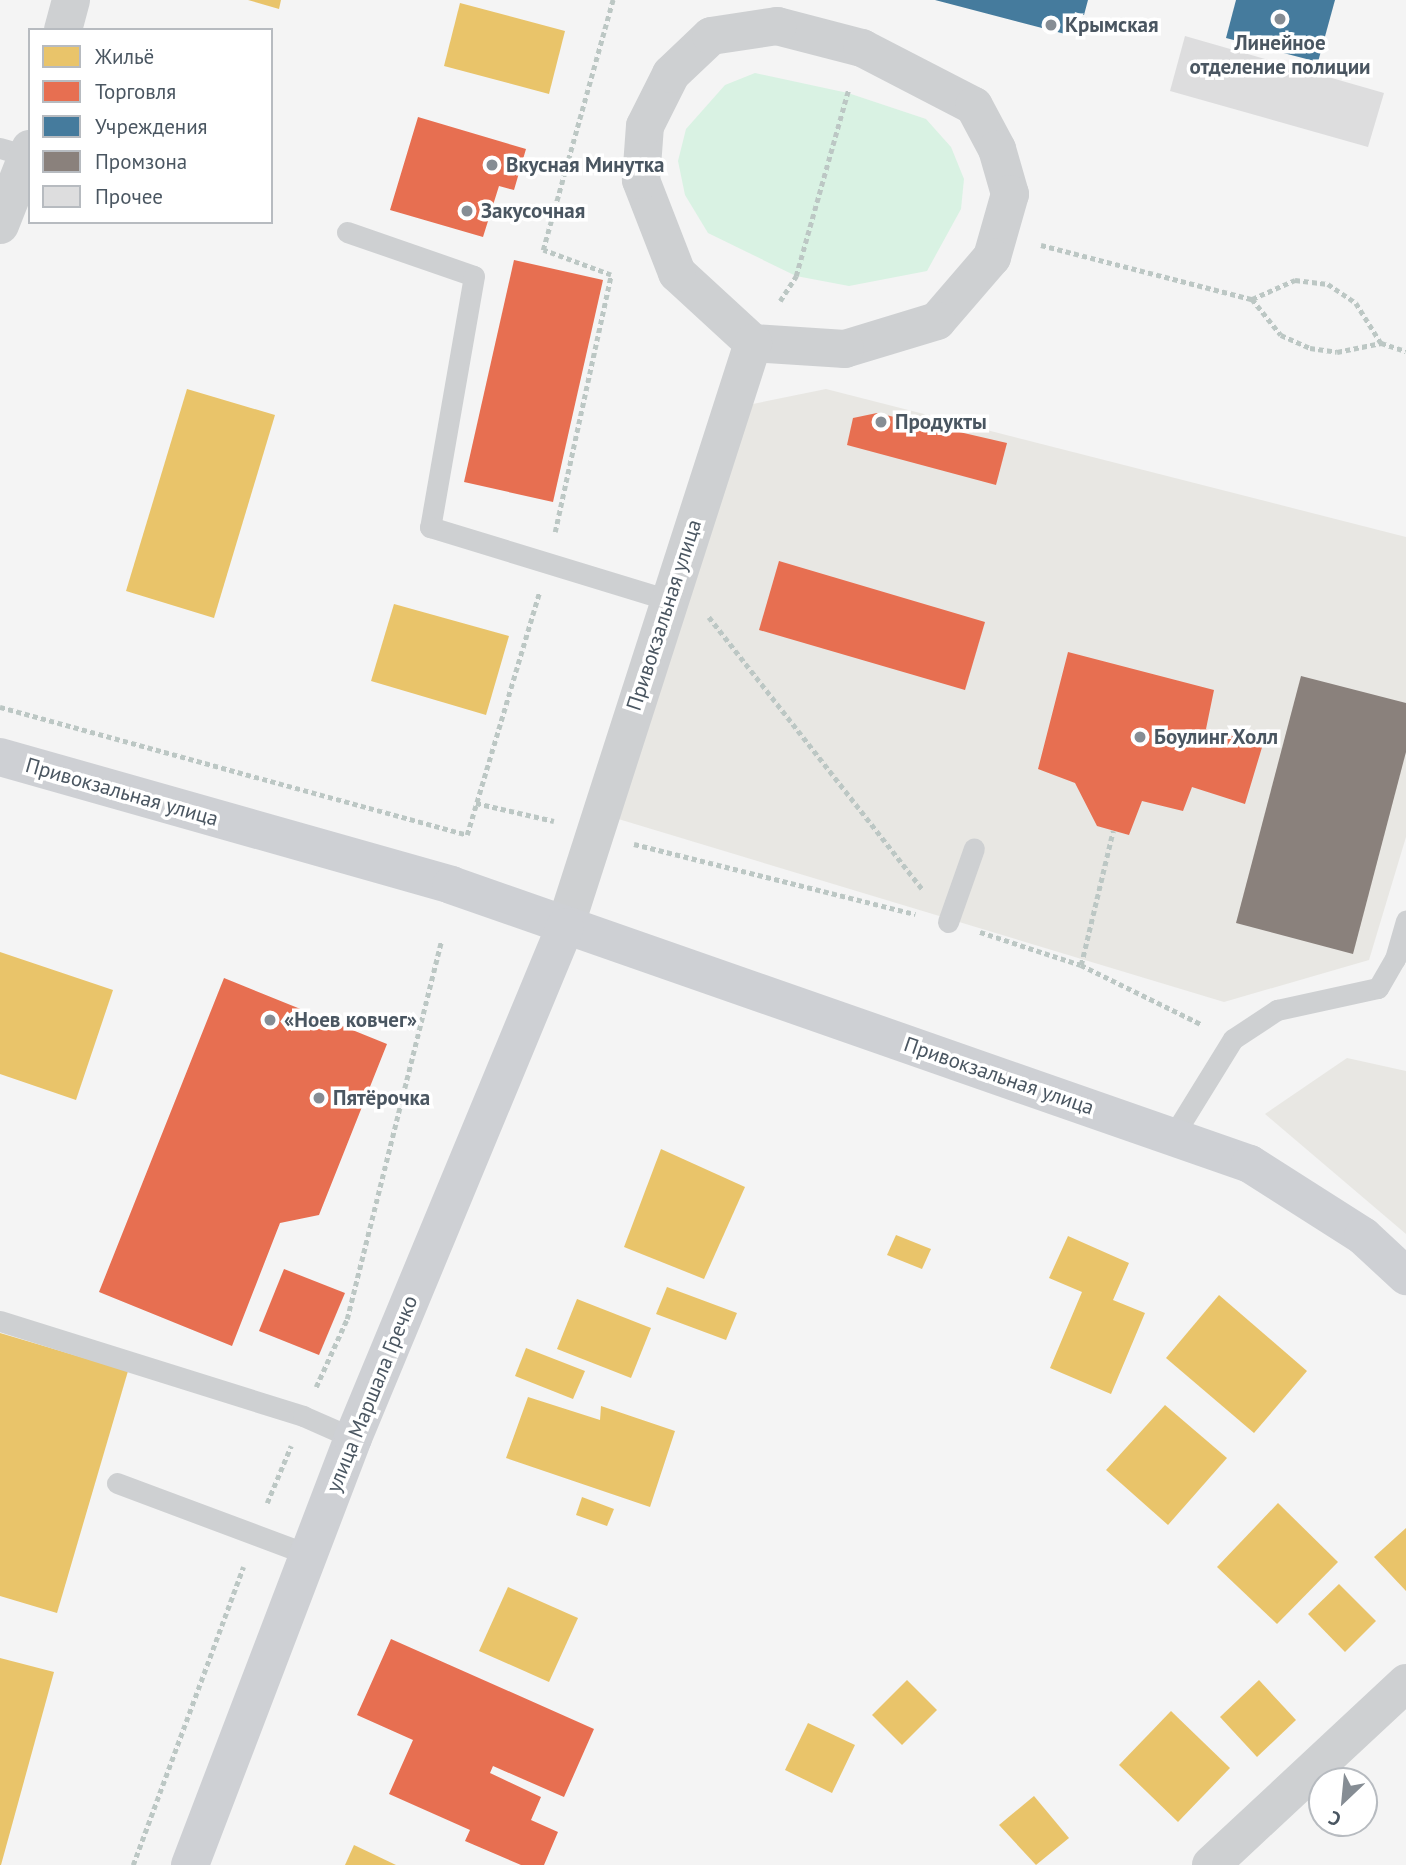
<!DOCTYPE html>
<html>
<head>
<meta charset="utf-8">
<style>
	body { margin:0 }
	#map { position:relative; width:1406px; height:1865px; overflow:hidden; background:#f4f4f4; font-family:"PT Sans",sans-serif }
	div>[style] { position:absolute }
	.commercial>* { inset:0; background:#e8e7e3 }
	.green>* { inset:0; background:#d9f2e3 }
	.homes>* { inset:0; background:#e9c46a }
	.shops>* { inset:0; background:#e76f51 }
	.public>* { inset:0; background:#457b9d }
	.industry>* { inset:0; background:#8a817c }
	.building>* { inset:0; background:#ddddde }
	.path>* { height:4.5px; margin-top:-2.25px; transform-origin:0; background:repeating-linear-gradient(90deg,#bcc7c4 0 5px,transparent 0 8.5px) }
	.lane>* { height:21px; margin:-10.5px; padding:0 10.5px; transform-origin:10.5px; border-radius:10.5px; background:#ced0d2 }
	.street>* { height:38px; margin:-19px; padding:0 19px; transform-origin:19px; border-radius:19px; background:#ced0d2 }
	.secondary>* { height:38px; margin:-19px; padding:0 19px; transform-origin:19px; border-radius:19px; background:#ced0d4 }
	.dots>* { width:19px; height:19px; translate:-50% -50%; box-sizing:border-box; border:4px solid #fff; border-radius:50% }
	span { translate:-50% -50%; white-space:nowrap; text-align:center; line-height:1.15; -webkit-text-stroke:7px #fff; paint-order:stroke }
	.poi-label { font-size:21px; color:#4a5661; font-weight:700 }
	.left { translate:0 -50%; text-align:left }
	.street-label { font-size:21px; color:#4a5661 }
	.legend { position:absolute; left:28px; top:28px; width:245px; height:196px; box-sizing:border-box; background:#fff; border:2px solid #b7bbc0; margin:0; padding:9px 12px; list-style:none; font-size:21px; color:#4a5661 }
	.legend li { display:flex; align-items:center; gap:14px; height:35px }
	.legend b { width:35px; border:2px solid #b7bbc0 }
	.north { position:absolute; left:1308px; top:1767px; width:70px; height:70px; box-sizing:border-box; background:#fff; border:2px solid #b7bbc0; border-radius:50%; rotate:206deg; font-size:19px; font-weight:700; line-height:28px; text-align:center; color:#4a5661 }
	.north::after { content:''; display:block; margin:auto; width:24px; height:32px; background:#868d94; clip-path:polygon(50% 0,100% 100%,50% 72%,0 100%) }
</style>
</head>
<body>
<div id="map">
	<div class="commercial">
		<div style="clip-path:polygon(826px 389px,1406px 537px,1406px 837px,1369px 960px,1224px 1002px,615px 818px,738px 407px)"></div>
		<div style="clip-path:polygon(1347px 1058px,1406px 1071px,1406px 1234px,1265px 1114px)"></div>
	</div>
	<div class="green">
		<div style="clip-path:polygon(755px 73px,848px 93px,926px 119px,951px 147px,964px 179px,961px 209px,927px 271px,849px 286px,796px 276px,708px 233px,685px 195px,678px 161px,686px 129px,725px 85px)"></div>
	</div>
	<div class="homes">
		<div style="clip-path:polygon(248px 0,281px 0,279px 9px)"></div>
		<div style="clip-path:polygon(460px 3px,565px 31px,549px 94px,444px 66px)"></div>
		<div style="clip-path:polygon(187px 389px,275px 415px,214px 618px,126px 591px)"></div>
		<div style="clip-path:polygon(394px 604px,509px 636px,486px 715px,371px 681px)"></div>
		<div style="clip-path:polygon(0 952px,113px 990px,76px 1100px,0 1074px)"></div>
		<div style="clip-path:polygon(661px 1149px,745px 1187px,704px 1279px,624px 1247px)"></div>
		<div style="clip-path:polygon(896px 1235px,931px 1249px,922px 1269px,887px 1255px)"></div>
		<div style="clip-path:polygon(1068px 1236px,1129px 1263px,1113px 1300px,1145px 1313px,1111px 1394px,1050px 1368px,1082px 1292px,1049px 1278px)"></div>
		<div style="clip-path:polygon(667px 1287px,737px 1313px,726px 1340px,656px 1314px)"></div>
		<div style="clip-path:polygon(1219px 1295px,1307px 1371px,1254px 1433px,1166px 1358px)"></div>
		<div style="clip-path:polygon(577px 1299px,651px 1328px,631px 1378px,557px 1349px)"></div>
		<div style="clip-path:polygon(0 1333px,128px 1371px,57px 1613px,0 1596px)"></div>
		<div style="clip-path:polygon(526px 1348px,585px 1371px,573px 1399px,515px 1376px)"></div>
		<div style="clip-path:polygon(528px 1397px,600px 1420px,601px 1406px,675px 1431px,650px 1507px,506px 1458px)"></div>
		<div style="clip-path:polygon(1165px 1405px,1227px 1458px,1168px 1525px,1106px 1470px)"></div>
		<div style="clip-path:polygon(582px 1497px,614px 1509px,607px 1526px,576px 1515px)"></div>
		<div style="clip-path:polygon(1278px 1503px,1338px 1562px,1277px 1624px,1217px 1567px)"></div>
		<div style="clip-path:polygon(1406px 1528px,1406px 1591px,1374px 1557px)"></div>
		<div style="clip-path:polygon(1339px 1584px,1376px 1621px,1345px 1652px,1308px 1614px)"></div>
		<div style="clip-path:polygon(508px 1587px,578px 1618px,549px 1682px,479px 1651px)"></div>
		<div style="clip-path:polygon(0 1658px,54px 1672px,1px 1865px,0 1865px)"></div>
		<div style="clip-path:polygon(907px 1680px,937px 1710px,902px 1745px,872px 1715px)"></div>
		<div style="clip-path:polygon(1259px 1680px,1296px 1720px,1257px 1757px,1220px 1717px)"></div>
		<div style="clip-path:polygon(1171px 1711px,1230px 1768px,1178px 1822px,1119px 1765px)"></div>
		<div style="clip-path:polygon(808px 1723px,855px 1745px,832px 1793px,785px 1770px)"></div>
		<div style="clip-path:polygon(1034px 1796px,1069px 1838px,1036px 1865px,999px 1825px)"></div>
		<div style="clip-path:polygon(354px 1845px,396px 1865px,345px 1865px)"></div>
	</div>
	<div class="shops">
		<div style="clip-path:polygon(418px 117px,526px 149px,514px 190px,499px 186px,483px 237px,390px 210px)"></div>
		<div style="clip-path:polygon(514px 260px,603px 280px,553px 502px,464px 482px)"></div>
		<div style="clip-path:polygon(877px 413px,1007px 443px,996px 485px,847px 445px,853px 418px)"></div>
		<div style="clip-path:polygon(779px 561px,985px 622px,965px 690px,759px 630px)"></div>
		<div style="clip-path:polygon(1068px 652px,1214px 690px,1206px 729px,1263px 744px,1245px 804px,1192px 787px,1183px 811px,1142px 801px,1129px 835px,1097px 826px,1075px 783px,1038px 769px)"></div>
		<div style="clip-path:polygon(224px 978px,387px 1044px,319px 1215px,280px 1223px,232px 1346px,99px 1292px)"></div>
		<div style="clip-path:polygon(284px 1269px,345px 1293px,319px 1355px,259px 1331px)"></div>
		<div style="clip-path:polygon(391px 1639px,594px 1729px,564px 1797px,493px 1766px,490px 1773px,541px 1797px,531px 1820px,558px 1832px,544px 1865px,521px 1865px,465px 1841px,470px 1830px,389px 1794px,413px 1740px,357px 1715px)"></div>
	</div>
	<div class="public">
		<div style="clip-path:polygon(935px 0,1088px 0,1084px 15px,1075px 12px,1069px 35px)"></div>
		<div style="clip-path:polygon(1236px 0,1335px 0,1318px 62px,1226px 38px)"></div>
	</div>
	<div class="industry">
		<div style="clip-path:polygon(1301px 676px,1406px 703px,1406px 752px,1353px 954px,1236px 923px)"></div>
	</div>
	<div class="building">
		<div style="clip-path:polygon(1185px 36px,1384px 93px,1368px 147px,1170px 91px)"></div>
	</div>
	<div class="path">
		<div style="left:1041px;top:245px;width:218px;rotate:14.4deg"></div>
		<div style="left:1252px;top:299px;width:46px;rotate:51.1deg"></div>
		<div style="left:1281px;top:335px;width:32px;rotate:24deg"></div>
		<div style="left:1310px;top:348px;width:27px;rotate:8deg"></div>
		<div style="left:1337px;top:352px;width:45px;rotate:-11.6deg"></div>
		<div style="left:1381px;top:343px;width:26px;rotate:18deg"></div>
		<div style="left:1252px;top:299px;width:47px;rotate:-23.8deg"></div>
		<div style="left:1295px;top:280px;width:33px;rotate:7deg"></div>
		<div style="left:1328px;top:284px;width:34px;rotate:34deg"></div>
		<div style="left:1356px;top:303px;width:47px;rotate:58deg"></div>
		<div style="left:780px;top:301px;width:30px;rotate:-57deg"></div>
		<div style="left:796px;top:276px;width:195px;rotate:-74.3deg"></div>
		<div style="left:555px;top:532px;width:263px;rotate:-77.7deg"></div>
		<div style="left:611px;top:275px;width:72px;rotate:-159.8deg"></div>
		<div style="left:543px;top:250px;width:260px;rotate:-74.4deg"></div>
		<div style="left:709px;top:617px;width:348px;rotate:51.9deg"></div>
		<div style="left:0;top:707px;width:484px;rotate:15.3deg"></div>
		<div style="left:467px;top:835px;width:252px;rotate:-73.4deg"></div>
		<div style="left:476px;top:803px;width:80px;rotate:13deg"></div>
		<div style="left:634px;top:844px;width:290px;rotate:14deg"></div>
		<div style="left:980px;top:932px;width:106px;rotate:18.1deg"></div>
		<div style="left:1081px;top:965px;width:134px;rotate:26.2deg"></div>
		<div style="left:1081px;top:965px;width:138px;rotate:-76.6deg"></div>
		<div style="left:316px;top:1387px;width:75px;rotate:-65.5deg"></div>
		<div style="left:347px;top:1319px;width:388px;rotate:-76deg"></div>
		<div style="left:267px;top:1503px;width:62px;rotate:-67.2deg"></div>
		<div style="left:133px;top:1865px;width:318px;rotate:-69.7deg"></div>
	</div>
	<div class="lane">
		<div style="left:0;top:148px;width:29px;rotate:16deg"></div>
		<div style="left:347px;top:232px;width:134px;rotate:19.1deg"></div>
		<div style="left:474px;top:276px;width:255px;rotate:99.9deg"></div>
		<div style="left:430px;top:527px;width:250px;rotate:17deg"></div>
		<div style="left:948px;top:922px;width:78px;rotate:-70.6deg"></div>
		<div style="left:1173px;top:1136px;width:114px;rotate:-58.3deg"></div>
		<div style="left:1233px;top:1039px;width:53px;rotate:-33.4deg"></div>
		<div style="left:1277px;top:1010px;width:103px;rotate:-12.3deg"></div>
		<div style="left:1378px;top:988px;width:34px;rotate:-60deg"></div>
		<div style="left:1395px;top:959px;width:40px;rotate:-74deg"></div>
		<div style="left:0;top:1321px;width:318px;rotate:17.4deg"></div>
		<div style="left:303px;top:1416px;width:55px;rotate:23.7deg"></div>
		<div style="left:117px;top:1483px;width:203px;rotate:20.5deg"></div>
	</div>
	<div class="street">
		<div style="left:777px;top:26px;width:88px;rotate:14.5deg"></div>
		<div style="left:862px;top:48px;width:126px;rotate:27.4deg"></div>
		<div style="left:974px;top:106px;width:49px;rotate:61.9deg"></div>
		<div style="left:997px;top:149px;width:47px;rotate:73.9deg"></div>
		<div style="left:1010px;top:194px;width:66px;rotate:105.9deg"></div>
		<div style="left:992px;top:257px;width:84px;rotate:130.7deg"></div>
		<div style="left:937px;top:321px;width:96px;rotate:163.1deg"></div>
		<div style="left:845px;top:349px;width:92px;rotate:-176.3deg"></div>
		<div style="left:753px;top:343px;width:103px;rotate:-137.4deg"></div>
		<div style="left:677px;top:273px;width:100px;rotate:-111.2deg"></div>
		<div style="left:641px;top:180px;width:54px;rotate:-85.8deg"></div>
		<div style="left:645px;top:126px;width:58px;rotate:-63.4deg"></div>
		<div style="left:671px;top:74px;width:55px;rotate:-43.5deg"></div>
		<div style="left:711px;top:36px;width:67px;rotate:-8.6deg"></div>
		<div style="left:63px;top:30px;width:31px;rotate:-75deg"></div>
		<div style="left:0;top:225px;width:82px;rotate:-68.5deg"></div>
		<div style="left:565px;top:927px;width:614px;rotate:-72.16deg"></div>
		<div style="left:1211px;top:1865px;width:267px;rotate:-43deg"></div>
	</div>
	<div class="secondary">
		<div style="left:0;top:757px;width:469px;rotate:15.8deg"></div>
		<div style="left:451px;top:885px;width:846px;rotate:19.25deg"></div>
		<div style="left:1250px;top:1164px;width:134px;rotate:32.5deg"></div>
		<div style="left:1363px;top:1236px;width:59px;rotate:42.9deg"></div>
		<div style="left:190px;top:1865px;width:457px;rotate:-69.1deg"></div>
		<div style="left:353px;top:1438px;width:553px;rotate:-67.47deg"></div>
	</div>
	<div class="dots">
		<div style="left:1280px;top:19px;background:#868d94"></div>
		<div style="left:1051px;top:25px;background:#868d94"></div>
		<div style="left:492px;top:165px;background:#868d94"></div>
		<div style="left:467px;top:211px;background:#868d94"></div>
		<div style="left:881px;top:422px;background:#868d94"></div>
		<div style="left:1140px;top:737px;background:#868d94"></div>
		<div style="left:270px;top:1020px;background:#868d94"></div>
		<div style="left:319px;top:1098px;background:#868d94"></div>
	</div>
	<div class="poi-label">
		<span class="left" style="left:1065px;top:25px">Крымская</span>
		<span style="left:1280px;top:55px">Линейное<br>отделение полиции</span>
		<span class="left" style="left:506px;top:165px">Вкусная Минутка</span>
		<span class="left" style="left:481px;top:211px">Закусочная</span>
		<span class="left" style="left:895px;top:422px">Продукты</span>
		<span class="left" style="left:1154px;top:737px">Боулинг Холл</span>
		<span class="left" style="left:284px;top:1020px">«Ноев ковчег»</span>
		<span class="left" style="left:333px;top:1098px">Пятёрочка</span>
	</div>
	<div class="street-label">
		<span style="left:664px;top:615px;rotate:-72deg">Привокзальная улица</span>
		<span style="left:122px;top:792px;rotate:16deg">Привокзальная улица</span>
		<span style="left:999px;top:1076px;rotate:19deg">Привокзальная улица</span>
		<span style="left:372px;top:1394px;rotate:-68deg">улица Маршала Гречко</span>
	</div>
	<ul class="legend">
	<li><b style="height:19px;background:#e9c46a"></b>Жильё</li>
	<li><b style="height:19px;background:#e76f51"></b>Торговля</li>
	<li><b style="height:19px;background:#457b9d"></b>Учреждения</li>
	<li><b style="height:19px;background:#8a817c"></b>Промзона</li>
	<li><b style="height:19px;background:#ddddde"></b>Прочее</li>
	</ul>
	<div class="north">С</div>
</div>
</body>
</html>
